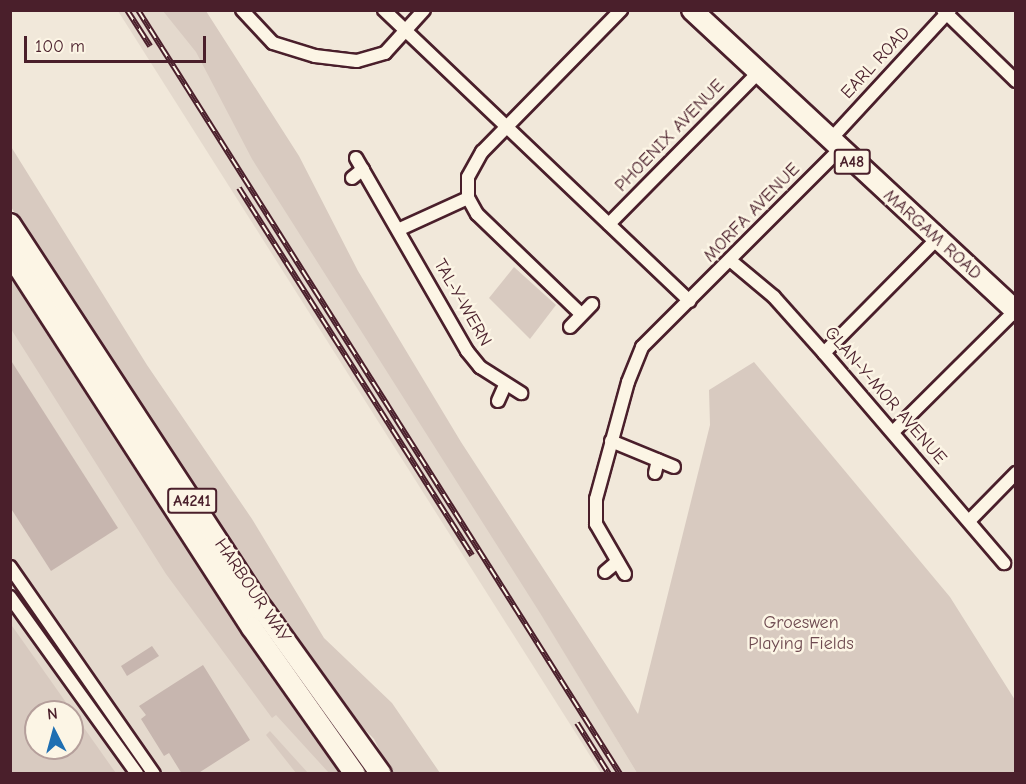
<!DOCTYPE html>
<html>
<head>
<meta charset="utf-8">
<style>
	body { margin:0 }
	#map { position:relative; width:1026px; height:784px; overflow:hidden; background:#f1e8da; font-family:"Comic Neue",sans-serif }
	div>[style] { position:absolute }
	.built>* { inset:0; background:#e4d9cd }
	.green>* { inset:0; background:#d8cac0 }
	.building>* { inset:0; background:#c7b6af }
	.roads { filter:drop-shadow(2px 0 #4a1f2b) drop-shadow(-2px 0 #4a1f2b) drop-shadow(0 2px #4a1f2b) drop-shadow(0 -2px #4a1f2b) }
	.street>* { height:12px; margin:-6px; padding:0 6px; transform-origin:6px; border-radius:6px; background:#fcf5e5 }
	.primary>* { height:20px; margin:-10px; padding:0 10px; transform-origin:10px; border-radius:10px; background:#fcf5e5 }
	.rail>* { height:6px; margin-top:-3px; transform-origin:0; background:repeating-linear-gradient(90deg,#fcf5e5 0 11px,#4a1f2b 0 22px); box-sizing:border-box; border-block:2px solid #4a1f2b }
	span { translate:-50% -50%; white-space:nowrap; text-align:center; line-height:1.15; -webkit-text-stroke:5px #fcf5e5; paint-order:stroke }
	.shield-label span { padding:2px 4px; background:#fcf5e5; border:2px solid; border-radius:4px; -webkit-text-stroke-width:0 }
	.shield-label { font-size:16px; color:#4a1f2b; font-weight:700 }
	.street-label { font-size:18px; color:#4a1f2b }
	.park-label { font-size:18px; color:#6e4a50 }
	.frame { position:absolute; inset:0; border:12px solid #4a1f2b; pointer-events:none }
	.north { position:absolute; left:24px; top:700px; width:60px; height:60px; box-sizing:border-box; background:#fcf5e5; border:2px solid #b59f9b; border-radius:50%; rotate:354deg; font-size:16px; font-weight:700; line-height:24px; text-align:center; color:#4a1f2b }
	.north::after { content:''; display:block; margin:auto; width:21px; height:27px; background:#1f6fb2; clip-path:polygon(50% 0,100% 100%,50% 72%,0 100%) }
	.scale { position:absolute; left:24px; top:36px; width:182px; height:27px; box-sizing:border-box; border:3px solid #4a1f2b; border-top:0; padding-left:8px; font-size:18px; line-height:21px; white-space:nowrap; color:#4a1f2b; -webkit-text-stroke:4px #fcf5e5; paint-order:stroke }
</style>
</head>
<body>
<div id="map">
	<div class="built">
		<div style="clip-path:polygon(118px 11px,178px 11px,637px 773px,601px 773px)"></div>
		<div style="clip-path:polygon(evenodd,10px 274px,176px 529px,347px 773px,11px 773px,10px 274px,36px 712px,72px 712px,72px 748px,36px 748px,36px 712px)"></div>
	</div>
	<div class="green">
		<div style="clip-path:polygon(163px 11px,206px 11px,299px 156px,358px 271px,461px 442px,638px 714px,710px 425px,709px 390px,754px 362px,950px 597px,1015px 700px,1015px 773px,637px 773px,540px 613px,252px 159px,196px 52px)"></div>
		<div style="clip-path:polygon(10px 145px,147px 365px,252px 519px,324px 638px,392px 703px,440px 773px,391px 773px,374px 739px,338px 702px,304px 655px,11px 207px)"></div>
		<div style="clip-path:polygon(514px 267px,556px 305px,530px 339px,489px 298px)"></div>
		<div style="clip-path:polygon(10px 274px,176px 529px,347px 773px,329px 773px,276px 715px,272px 718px,166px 574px,11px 329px)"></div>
		<div style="clip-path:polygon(evenodd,10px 623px,113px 769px,116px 773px,11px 773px,10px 623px,36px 712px,72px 712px,72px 748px,36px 748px,36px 712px)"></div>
		<div style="clip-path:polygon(270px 731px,308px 773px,296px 773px,266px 735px)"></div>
	</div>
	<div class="building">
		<div style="clip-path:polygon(10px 359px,118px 528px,51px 571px,10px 507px)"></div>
		<div style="clip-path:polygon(152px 646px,159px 656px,127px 676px,121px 666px)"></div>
		<div style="clip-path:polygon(203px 665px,250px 740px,197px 774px,182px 774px,169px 753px,164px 756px,141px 719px,146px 715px,139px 706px)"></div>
	</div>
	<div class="roads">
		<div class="street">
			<div style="left:242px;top:10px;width:45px;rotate:46.8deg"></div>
			<div style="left:273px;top:43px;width:44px;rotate:17.2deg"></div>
			<div style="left:315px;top:56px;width:42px;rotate:6.8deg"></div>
			<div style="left:357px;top:61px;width:29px;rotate:-16deg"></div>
			<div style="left:385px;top:53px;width:58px;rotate:-47.8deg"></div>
			<div style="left:384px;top:10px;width:422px;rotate:43.6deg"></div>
			<div style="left:943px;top:10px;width:102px;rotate:44.2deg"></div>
			<div style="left:830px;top:140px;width:177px;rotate:-47.3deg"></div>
			<div style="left:356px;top:158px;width:223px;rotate:60.1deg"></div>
			<div style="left:467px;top:351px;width:21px;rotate:51deg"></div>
			<div style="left:480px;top:367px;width:49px;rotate:32.4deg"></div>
			<div style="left:352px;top:178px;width:14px;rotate:-39deg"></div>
			<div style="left:609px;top:224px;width:211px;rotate:-45.4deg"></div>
			<div style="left:400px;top:229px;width:75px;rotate:-24.5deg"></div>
			<div style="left:731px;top:261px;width:56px;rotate:39.9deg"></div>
			<div style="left:774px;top:297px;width:75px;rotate:48.2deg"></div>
			<div style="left:824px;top:353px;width:277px;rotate:49.4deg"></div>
			<div style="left:580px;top:313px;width:143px;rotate:-136.1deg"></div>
			<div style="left:477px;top:214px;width:18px;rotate:-119deg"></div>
			<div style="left:468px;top:198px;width:21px;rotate:-90deg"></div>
			<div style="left:468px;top:177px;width:29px;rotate:-61deg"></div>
			<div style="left:482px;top:152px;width:199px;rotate:-45.6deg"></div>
			<div style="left:570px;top:327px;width:32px;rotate:-46deg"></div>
			<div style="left:824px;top:353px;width:159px;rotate:-45.3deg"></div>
			<div style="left:498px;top:401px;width:17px;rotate:-66deg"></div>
			<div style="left:894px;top:431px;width:170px;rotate:-44.8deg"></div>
			<div style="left:611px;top:441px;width:68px;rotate:22.4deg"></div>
			<div style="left:655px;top:473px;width:13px;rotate:-77deg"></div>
			<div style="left:970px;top:520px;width:66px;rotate:-45.6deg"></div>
			<div style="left:10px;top:567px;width:252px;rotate:55.2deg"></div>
			<div style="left:605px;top:572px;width:16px;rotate:-40deg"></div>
			<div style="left:625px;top:574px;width:58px;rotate:-120.1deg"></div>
			<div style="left:596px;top:524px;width:25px;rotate:-90deg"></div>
			<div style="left:596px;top:499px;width:121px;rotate:-74.7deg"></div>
			<div style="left:628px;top:382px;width:38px;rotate:-68deg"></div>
			<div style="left:642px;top:347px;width:279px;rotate:-45deg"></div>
			<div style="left:10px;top:597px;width:218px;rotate:54.3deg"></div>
		</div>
		<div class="primary">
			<div style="left:692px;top:10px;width:442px;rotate:42.9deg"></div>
			<div style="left:10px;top:224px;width:462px;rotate:56.8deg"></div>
			<div style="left:263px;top:610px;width:202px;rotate:54.3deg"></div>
			<div style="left:10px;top:254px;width:445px;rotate:57.1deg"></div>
			<div style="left:252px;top:628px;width:179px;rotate:54.8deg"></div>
		</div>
	</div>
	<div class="rail">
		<div style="left:127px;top:10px;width:43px;rotate:57.4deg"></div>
		<div style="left:138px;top:10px;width:903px;rotate:57.75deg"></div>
		<div style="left:239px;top:188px;width:435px;rotate:57.6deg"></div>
		<div style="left:577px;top:723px;width:60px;rotate:57.9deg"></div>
	</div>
	<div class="shield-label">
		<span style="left:852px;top:162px">A48</span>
		<span style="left:192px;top:501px">A4241</span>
	</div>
	<div class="street-label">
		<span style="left:876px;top:63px;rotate:-47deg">EARL ROAD</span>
		<span style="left:670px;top:136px;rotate:-46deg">PHOENIX AVENUE</span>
		<span style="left:752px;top:213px;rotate:-46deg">MORFA AVENUE</span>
		<span style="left:932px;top:235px;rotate:42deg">MARGAM ROAD</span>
		<span style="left:462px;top:303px;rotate:60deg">TAL-Y-WERN</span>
		<span style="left:885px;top:396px;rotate:49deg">GLAN-Y-MOR AVENUE</span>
		<span style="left:252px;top:591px;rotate:56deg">HARBOUR WAY</span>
	</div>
	<div class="park-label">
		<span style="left:801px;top:634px">Groeswen<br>Playing Fields</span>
	</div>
	<div class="frame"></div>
	<div class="north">N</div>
	<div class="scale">100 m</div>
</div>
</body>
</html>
